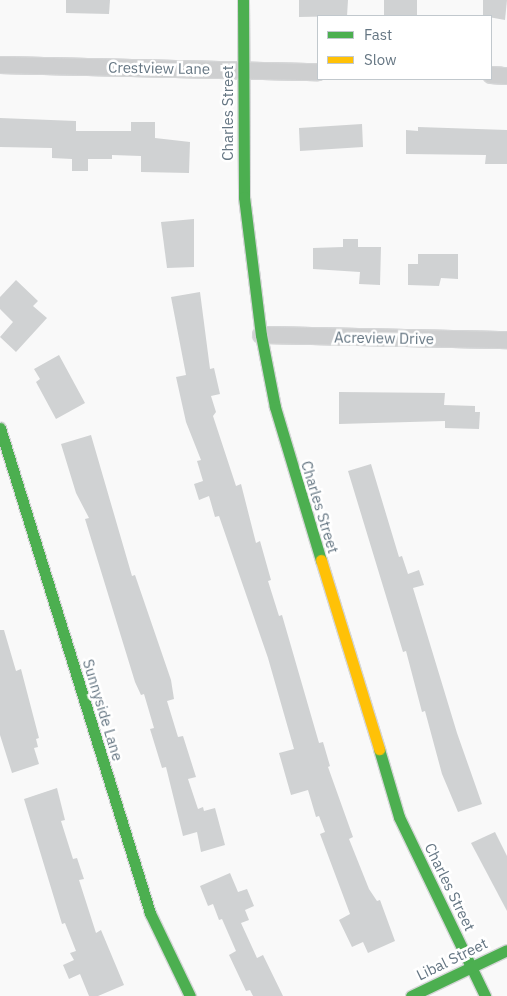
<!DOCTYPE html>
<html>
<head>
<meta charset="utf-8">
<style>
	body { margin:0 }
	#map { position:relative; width:507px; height:996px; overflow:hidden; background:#f9f9f9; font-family:"IBM Plex Sans",sans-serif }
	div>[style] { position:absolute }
	.building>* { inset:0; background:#d0d2d3 }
	.roads { filter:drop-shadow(1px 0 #d5d6d7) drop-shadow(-1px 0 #d5d6d7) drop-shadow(0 1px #d5d6d7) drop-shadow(0 -1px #d5d6d7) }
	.street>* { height:16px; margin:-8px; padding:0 8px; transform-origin:8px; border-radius:8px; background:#cecfd0 }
	.fast>* { height:11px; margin:-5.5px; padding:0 5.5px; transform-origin:5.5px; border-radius:5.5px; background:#4caf50 }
	.slow>* { height:11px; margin:-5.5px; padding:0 5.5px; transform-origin:5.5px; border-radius:5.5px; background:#ffc107 }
	span { translate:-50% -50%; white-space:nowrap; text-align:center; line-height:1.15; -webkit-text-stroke:5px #fff; paint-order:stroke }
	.street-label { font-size:15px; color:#657683 }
	.legend { position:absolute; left:317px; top:15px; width:175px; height:65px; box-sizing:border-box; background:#fff; border:1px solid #c1c8cd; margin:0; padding:6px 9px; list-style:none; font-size:15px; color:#657683 }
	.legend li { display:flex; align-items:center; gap:10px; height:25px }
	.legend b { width:25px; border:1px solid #c1c8cd }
</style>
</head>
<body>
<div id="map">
	<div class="building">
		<div style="clip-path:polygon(66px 0,110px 0,109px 14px,66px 13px)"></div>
		<div style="clip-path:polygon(299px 0,348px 0,347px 16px,299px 17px)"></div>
		<div style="clip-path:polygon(384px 0,417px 0,417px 16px,384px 16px)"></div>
		<div style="clip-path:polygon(483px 0,507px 0,505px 20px,483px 16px)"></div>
		<div style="clip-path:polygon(0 118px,76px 121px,76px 131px,131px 131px,131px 122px,155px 122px,155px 138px,190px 142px,189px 173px,141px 172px,141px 156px,112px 155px,112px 159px,88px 159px,88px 171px,72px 171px,72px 159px,52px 158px,52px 148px,0 147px)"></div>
		<div style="clip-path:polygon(362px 124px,363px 147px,300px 151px,299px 128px)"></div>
		<div style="clip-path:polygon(418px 127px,507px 130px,507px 164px,485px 164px,486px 155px,406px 154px,406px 130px,418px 131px)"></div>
		<div style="clip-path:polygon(194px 219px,194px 267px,167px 268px,161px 222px)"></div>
		<div style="clip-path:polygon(343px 239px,358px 239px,358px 247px,381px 247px,380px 285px,359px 284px,360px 272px,313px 269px,313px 248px,343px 247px)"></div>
		<div style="clip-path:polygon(418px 254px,458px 254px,458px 279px,441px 278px,439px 286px,408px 285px,408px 264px,418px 264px)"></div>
		<div style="clip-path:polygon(16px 280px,38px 301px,33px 306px,47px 318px,16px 352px,0 337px,13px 322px,0 309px,0 297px)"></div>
		<div style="clip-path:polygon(200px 292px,210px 369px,214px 368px,220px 394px,211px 396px,216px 412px,213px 416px,236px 486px,241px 484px,256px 543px,260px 541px,271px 580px,268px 581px,279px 616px,282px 615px,319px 743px,323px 742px,330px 766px,328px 767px,353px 837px,349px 839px,369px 889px,377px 901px,380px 900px,395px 941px,368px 953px,363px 942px,352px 947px,339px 920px,350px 914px,320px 834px,325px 832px,319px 816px,316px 817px,308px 790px,291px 795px,279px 753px,294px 749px,268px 658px,219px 516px,215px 517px,209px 496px,199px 500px,194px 484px,203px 481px,197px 461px,201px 460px,186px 422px,176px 377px,186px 375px,171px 297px)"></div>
		<div style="clip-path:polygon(59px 355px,85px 403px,56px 419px,36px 382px,40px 379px,34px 369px)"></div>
		<div style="clip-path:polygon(339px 392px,445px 393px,444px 405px,475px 406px,475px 412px,480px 412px,479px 429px,445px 428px,445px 421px,339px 424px)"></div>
		<div style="clip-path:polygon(91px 435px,132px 576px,135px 575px,171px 680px,174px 699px,167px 701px,178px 737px,183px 736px,196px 777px,188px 779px,198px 809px,203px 807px,204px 811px,215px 808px,225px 845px,201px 852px,197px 832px,183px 836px,166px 767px,162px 768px,150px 729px,154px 728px,144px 694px,141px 695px,135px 682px,85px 519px,89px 518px,76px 493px,61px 444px)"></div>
		<div style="clip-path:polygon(371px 464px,399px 557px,402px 556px,408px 574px,419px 570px,424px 585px,413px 588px,457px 733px,482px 804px,458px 812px,442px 774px,425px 711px,422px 712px,406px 651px,403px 652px,348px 471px)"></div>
		<div style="clip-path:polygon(0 630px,4px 630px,16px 671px,21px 669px,39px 738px,36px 739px,38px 747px,34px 748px,39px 764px,12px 773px,0 735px)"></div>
		<div style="clip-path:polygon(57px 788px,65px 820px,61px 821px,73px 859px,77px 858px,84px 879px,79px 880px,96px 933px,101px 930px,124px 985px,98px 996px,89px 996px,80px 974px,69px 979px,63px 965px,74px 960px,70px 953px,76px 951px,65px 923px,62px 924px,24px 799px)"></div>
		<div style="clip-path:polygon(495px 832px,507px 856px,507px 911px,471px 843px)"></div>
		<div style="clip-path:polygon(230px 873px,238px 892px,247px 889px,254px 906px,245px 910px,249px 920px,241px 923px,257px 958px,263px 955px,283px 996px,253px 996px,250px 990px,246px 991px,229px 955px,236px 951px,222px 919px,219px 920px,213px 904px,208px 906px,200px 886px)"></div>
	</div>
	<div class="roads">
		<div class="street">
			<div style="left:0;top:65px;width:318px;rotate:1.3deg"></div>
			<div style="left:491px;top:75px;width:16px;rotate:4deg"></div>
			<div style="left:261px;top:335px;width:246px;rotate:1.2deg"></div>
		</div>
		<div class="fast">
			<div style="left:243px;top:0;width:197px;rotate:89.7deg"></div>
			<div style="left:244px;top:197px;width:139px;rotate:83deg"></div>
			<div style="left:261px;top:335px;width:73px;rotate:79deg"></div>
			<div style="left:275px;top:407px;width:160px;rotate:73.3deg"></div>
			<div style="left:0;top:428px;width:508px;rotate:72.81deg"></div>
			<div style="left:150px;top:913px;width:92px;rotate:64.3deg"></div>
			<div style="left:379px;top:749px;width:71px;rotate:73.6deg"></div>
			<div style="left:399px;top:817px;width:199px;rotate:64.3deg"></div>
			<div style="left:411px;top:996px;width:106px;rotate:-25.6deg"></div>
		</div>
		<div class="slow">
			<div style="left:321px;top:560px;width:198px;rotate:72.9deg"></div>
		</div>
	</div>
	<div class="street-label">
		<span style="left:159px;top:68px;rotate:1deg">Crestview Lane</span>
		<span style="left:228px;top:113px;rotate:-90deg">Charles Street</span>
		<span style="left:384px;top:338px;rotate:1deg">Acreview Drive</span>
		<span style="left:320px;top:507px;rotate:73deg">Charles Street</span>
		<span style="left:103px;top:710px;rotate:73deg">Sunnyside Lane</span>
		<span style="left:450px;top:887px;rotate:64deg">Charles Street</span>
		<span style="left:452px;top:959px;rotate:-26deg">Libal Street</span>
	</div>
	<ul class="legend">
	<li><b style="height:6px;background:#4caf50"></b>Fast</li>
	<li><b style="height:6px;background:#ffc107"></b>Slow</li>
	</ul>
</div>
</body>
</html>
